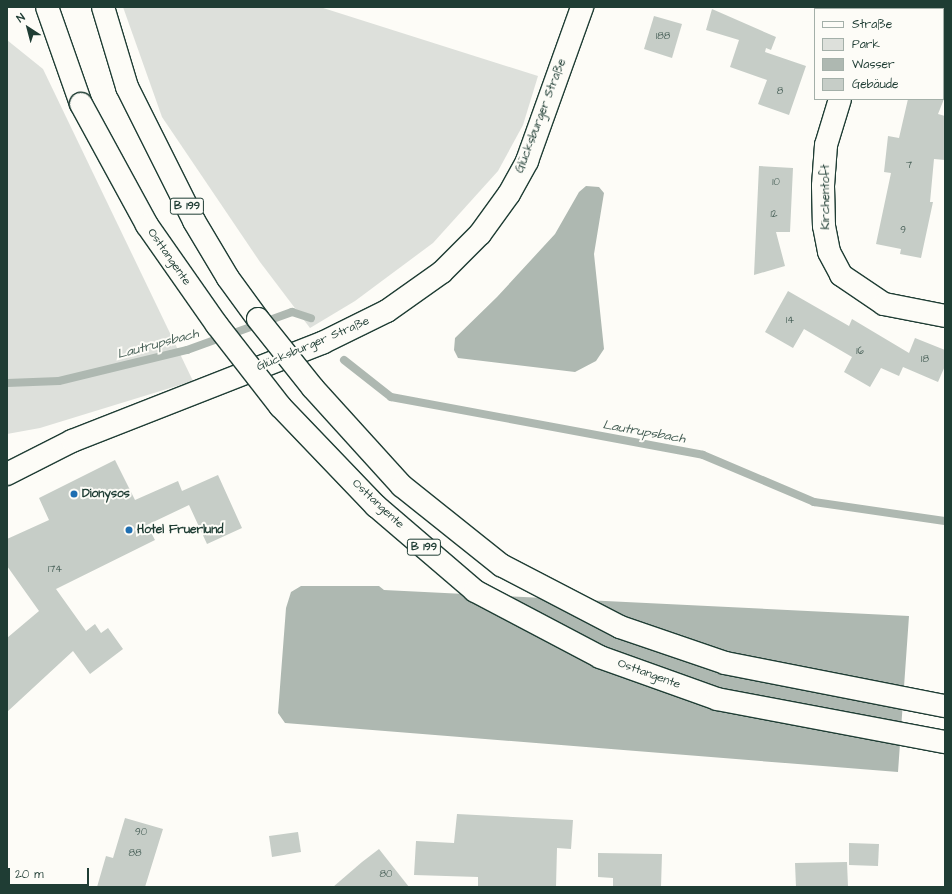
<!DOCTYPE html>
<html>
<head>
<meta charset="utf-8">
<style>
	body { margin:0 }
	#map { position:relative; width:952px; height:894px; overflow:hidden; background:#fdfcf7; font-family:"Architects Daughter",sans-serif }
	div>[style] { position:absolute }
	.green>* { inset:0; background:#dde0db }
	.water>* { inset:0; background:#aeb8b1 }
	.stream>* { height:8px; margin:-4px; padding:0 4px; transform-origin:4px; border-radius:4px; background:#aeb8b1 }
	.building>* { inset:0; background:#c6cdc7 }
	.roads { filter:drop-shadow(1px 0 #1f3d34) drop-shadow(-1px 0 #1f3d34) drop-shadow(0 1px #1f3d34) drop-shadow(0 -1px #1f3d34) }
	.minor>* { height:22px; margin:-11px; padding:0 11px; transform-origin:11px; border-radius:11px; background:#fdfcf7 }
	.primary>* { height:22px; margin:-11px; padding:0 11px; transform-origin:11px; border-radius:11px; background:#fdfcf7 }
	.bridges { filter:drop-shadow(1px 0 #1f3d34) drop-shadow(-1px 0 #1f3d34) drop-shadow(0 1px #1f3d34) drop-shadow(0 -1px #1f3d34) }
	.primary-bridge>* { height:22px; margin:-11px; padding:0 11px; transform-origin:11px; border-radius:11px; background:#fdfcf7 }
	.dots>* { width:11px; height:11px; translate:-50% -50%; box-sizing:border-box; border:2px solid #fdfcf7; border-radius:50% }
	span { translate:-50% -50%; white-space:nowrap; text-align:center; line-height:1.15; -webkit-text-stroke:4px #fdfcf7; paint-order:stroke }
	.number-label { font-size:10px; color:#496159 }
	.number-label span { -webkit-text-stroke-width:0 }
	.shield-label span { padding:1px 3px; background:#fdfcf7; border:1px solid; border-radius:3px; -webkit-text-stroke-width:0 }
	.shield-label { font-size:11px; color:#1f3d34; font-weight:700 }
	.street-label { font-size:12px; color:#1f3d34 }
	.poi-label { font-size:12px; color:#1f3d34; font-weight:700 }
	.left { translate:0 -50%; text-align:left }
	.water-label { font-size:13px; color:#435c53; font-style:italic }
	.frame { position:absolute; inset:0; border:8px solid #1f3d34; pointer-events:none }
	.legend { position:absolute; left:814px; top:8px; width:130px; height:92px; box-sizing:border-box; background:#fdfcf7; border:1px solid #a4b0a9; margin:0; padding:5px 7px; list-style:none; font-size:12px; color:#1f3d34 }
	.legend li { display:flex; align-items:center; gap:8px; height:20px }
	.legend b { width:20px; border:1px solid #a4b0a9 }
	.north { position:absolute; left:8px; top:8px; width:40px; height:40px; -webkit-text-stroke:3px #fdfcf7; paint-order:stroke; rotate:324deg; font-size:11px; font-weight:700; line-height:16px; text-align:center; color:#1f3d34 }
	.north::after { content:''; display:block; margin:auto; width:14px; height:18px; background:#1f3d34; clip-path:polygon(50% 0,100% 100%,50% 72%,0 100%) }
	.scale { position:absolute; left:8px; top:868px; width:81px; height:18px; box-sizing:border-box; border:2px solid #1f3d34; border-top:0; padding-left:5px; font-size:12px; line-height:14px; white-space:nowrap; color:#1f3d34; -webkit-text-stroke:3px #fdfcf7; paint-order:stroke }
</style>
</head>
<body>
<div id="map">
	<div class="green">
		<div style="clip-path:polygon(123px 7px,320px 7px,538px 76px,523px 125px,498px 171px,433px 243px,355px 301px,310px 328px,260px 262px,162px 117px)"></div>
		<div style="clip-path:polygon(7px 40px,43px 69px,193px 381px,40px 428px,7px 434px)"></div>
	</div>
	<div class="water">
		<div style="clip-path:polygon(586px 186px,599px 187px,604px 193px,594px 254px,604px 349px,596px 361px,575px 372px,458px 358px,454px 350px,455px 338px,497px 297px,555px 234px,579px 192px)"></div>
		<div style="clip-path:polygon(301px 586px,379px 586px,384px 590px,909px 616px,898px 772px,285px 723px,278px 713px,286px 608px,291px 592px)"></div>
	</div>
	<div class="stream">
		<div style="left:344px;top:360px;width:60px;rotate:38.2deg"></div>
		<div style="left:391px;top:397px;width:317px;rotate:10.5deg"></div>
		<div style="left:703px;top:455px;width:121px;rotate:22.9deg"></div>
		<div style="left:814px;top:502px;width:132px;rotate:8.3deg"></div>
		<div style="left:7px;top:383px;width:52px;rotate:-2.2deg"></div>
		<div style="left:59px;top:381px;width:132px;rotate:-13.6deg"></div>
		<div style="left:187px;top:350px;width:112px;rotate:-19.9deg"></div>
		<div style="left:292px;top:312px;width:20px;rotate:18deg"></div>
	</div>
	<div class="building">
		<div style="clip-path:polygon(712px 9px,776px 37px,771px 50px,766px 48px,765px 52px,806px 66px,789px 115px,758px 104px,767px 80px,730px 67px,739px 40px,706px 30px)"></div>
		<div style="clip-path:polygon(654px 16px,682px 24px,672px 58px,644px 49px)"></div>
		<div style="clip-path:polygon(908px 99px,944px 99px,938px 114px,945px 116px,945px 160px,934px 159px,930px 202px,933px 202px,921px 258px,900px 254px,901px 249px,876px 244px,891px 173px,884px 172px,888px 136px,899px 138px)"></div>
		<div style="clip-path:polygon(759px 166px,793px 168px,790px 232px,776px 232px,785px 266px,754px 275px)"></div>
		<div style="clip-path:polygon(788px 291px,849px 326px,852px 319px,909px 353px,915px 338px,945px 350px,945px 366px,938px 382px,903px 367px,899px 376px,881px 368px,870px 387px,844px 372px,852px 357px,804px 329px,793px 348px,765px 332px)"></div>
		<div style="clip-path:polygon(115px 460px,135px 500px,178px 481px,182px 491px,218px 475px,242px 528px,207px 544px,189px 505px,147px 525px,155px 540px,56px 589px,86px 631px,95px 624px,101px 633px,108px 628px,123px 649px,90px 674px,73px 651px,7px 712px,7px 638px,39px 611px,7px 566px,7px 539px,49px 520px,39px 498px)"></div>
		<div style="clip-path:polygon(457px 814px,573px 820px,571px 849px,557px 848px,556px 887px,478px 887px,478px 877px,414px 875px,416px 841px,454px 843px)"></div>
		<div style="clip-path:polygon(125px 818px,163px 829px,145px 887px,97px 887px,106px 856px,113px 858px)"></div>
		<div style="clip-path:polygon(298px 832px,301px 852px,272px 857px,269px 836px)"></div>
		<div style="clip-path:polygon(849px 843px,879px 844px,878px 866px,849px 865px)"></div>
		<div style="clip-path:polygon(379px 849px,409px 887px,333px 887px,362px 862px)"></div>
		<div style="clip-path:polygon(598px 853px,662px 854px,661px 887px,613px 887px,613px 878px,598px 877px)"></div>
		<div style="clip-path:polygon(847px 862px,848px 887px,796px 887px,795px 863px)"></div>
	</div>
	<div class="roads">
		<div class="minor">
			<div style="left:879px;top:9px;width:2px;rotate:-63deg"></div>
			<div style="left:840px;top:99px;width:48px;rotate:106.9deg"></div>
			<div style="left:826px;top:145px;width:41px;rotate:94.2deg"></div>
			<div style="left:823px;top:186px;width:40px;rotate:88.6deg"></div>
			<div style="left:824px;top:226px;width:26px;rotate:79deg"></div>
			<div style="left:829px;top:252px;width:26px;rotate:62deg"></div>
			<div style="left:841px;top:275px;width:52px;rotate:34deg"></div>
			<div style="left:884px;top:304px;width:62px;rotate:11.1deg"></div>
			<div style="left:7px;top:474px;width:73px;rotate:-26.9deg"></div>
			<div style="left:72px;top:441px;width:269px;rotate:-21.4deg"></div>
			<div style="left:322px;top:343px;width:72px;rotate:-26.2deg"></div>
			<div style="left:387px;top:311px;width:67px;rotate:-35.3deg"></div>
			<div style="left:442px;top:272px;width:54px;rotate:-45deg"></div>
			<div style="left:480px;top:234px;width:49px;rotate:-54.1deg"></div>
			<div style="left:509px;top:194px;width:38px;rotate:-61deg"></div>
			<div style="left:527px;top:161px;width:164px;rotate:-70.3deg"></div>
		</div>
		<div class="primary">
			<div style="left:47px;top:7px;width:103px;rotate:70.7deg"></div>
			<div style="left:103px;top:7px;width:84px;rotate:73.3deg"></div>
			<div style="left:127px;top:87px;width:150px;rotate:63.4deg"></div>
			<div style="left:194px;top:221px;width:66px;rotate:59.2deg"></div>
			<div style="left:228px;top:278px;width:51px;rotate:53.8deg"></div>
		</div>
	</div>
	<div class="bridges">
		<div class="primary-bridge">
			<div style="left:81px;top:104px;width:138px;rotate:61.4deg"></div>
			<div style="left:147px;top:225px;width:122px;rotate:55deg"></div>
			<div style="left:217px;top:325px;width:103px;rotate:52.1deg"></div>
			<div style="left:280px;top:406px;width:139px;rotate:46.2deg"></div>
			<div style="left:376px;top:506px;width:130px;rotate:40.6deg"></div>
			<div style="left:475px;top:591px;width:141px;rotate:27.8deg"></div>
			<div style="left:600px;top:657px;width:124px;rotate:19.7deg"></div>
			<div style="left:717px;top:699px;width:232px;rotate:10.7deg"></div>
			<div style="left:258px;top:319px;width:88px;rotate:51.4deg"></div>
			<div style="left:313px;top:388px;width:132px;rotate:47.8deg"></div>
			<div style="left:402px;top:486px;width:127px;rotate:38.6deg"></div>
			<div style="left:501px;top:565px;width:134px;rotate:27.5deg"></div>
			<div style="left:620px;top:627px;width:111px;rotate:18.9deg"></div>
			<div style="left:725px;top:663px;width:224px;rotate:11.1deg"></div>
		</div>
	</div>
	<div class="dots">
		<div style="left:74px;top:494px;background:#1f6fb2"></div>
		<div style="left:129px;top:530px;background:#1f6fb2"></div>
	</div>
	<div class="number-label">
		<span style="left:663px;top:37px">188</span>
		<span style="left:780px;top:92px">8</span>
		<span style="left:909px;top:166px">7</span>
		<span style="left:776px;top:183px">10</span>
		<span style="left:774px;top:215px">12</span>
		<span style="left:903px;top:231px">9</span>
		<span style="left:790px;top:321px">14</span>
		<span style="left:860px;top:352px">16</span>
		<span style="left:925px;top:360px">18</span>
		<span style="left:55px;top:570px">174</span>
		<span style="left:141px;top:833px">90</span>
		<span style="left:135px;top:854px">88</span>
		<span style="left:386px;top:875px">80</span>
	</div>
	<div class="shield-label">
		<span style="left:187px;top:206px">B 199</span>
		<span style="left:424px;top:547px">B 199</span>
	</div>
	<div class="street-label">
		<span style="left:541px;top:116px;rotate:-69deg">Glücksburger Straße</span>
		<span style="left:826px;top:197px;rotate:-90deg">Kirchentoft</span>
		<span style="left:169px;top:257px;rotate:55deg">Osttangente</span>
		<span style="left:313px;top:344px;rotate:-23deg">Glücksburger Straße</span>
		<span style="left:378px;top:504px;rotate:43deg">Osttangente</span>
		<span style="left:649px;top:674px;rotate:20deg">Osttangente</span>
	</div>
	<div class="poi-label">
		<span class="left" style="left:82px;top:494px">Dionysos</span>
		<span class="left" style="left:137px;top:530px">Hotel Fruerlund</span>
	</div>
	<div class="water-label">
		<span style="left:158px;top:344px;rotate:-15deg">Lautrupsbach</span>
		<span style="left:644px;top:432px;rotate:10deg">Lautrupsbach</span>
	</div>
	<div class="frame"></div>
	<ul class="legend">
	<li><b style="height:5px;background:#fdfcf7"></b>Straße</li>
	<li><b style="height:11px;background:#dde0db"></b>Park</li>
	<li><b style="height:11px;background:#aeb8b1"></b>Wasser</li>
	<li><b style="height:11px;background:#c6cdc7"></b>Gebäude</li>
	</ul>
	<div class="north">N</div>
	<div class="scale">20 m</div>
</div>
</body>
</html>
